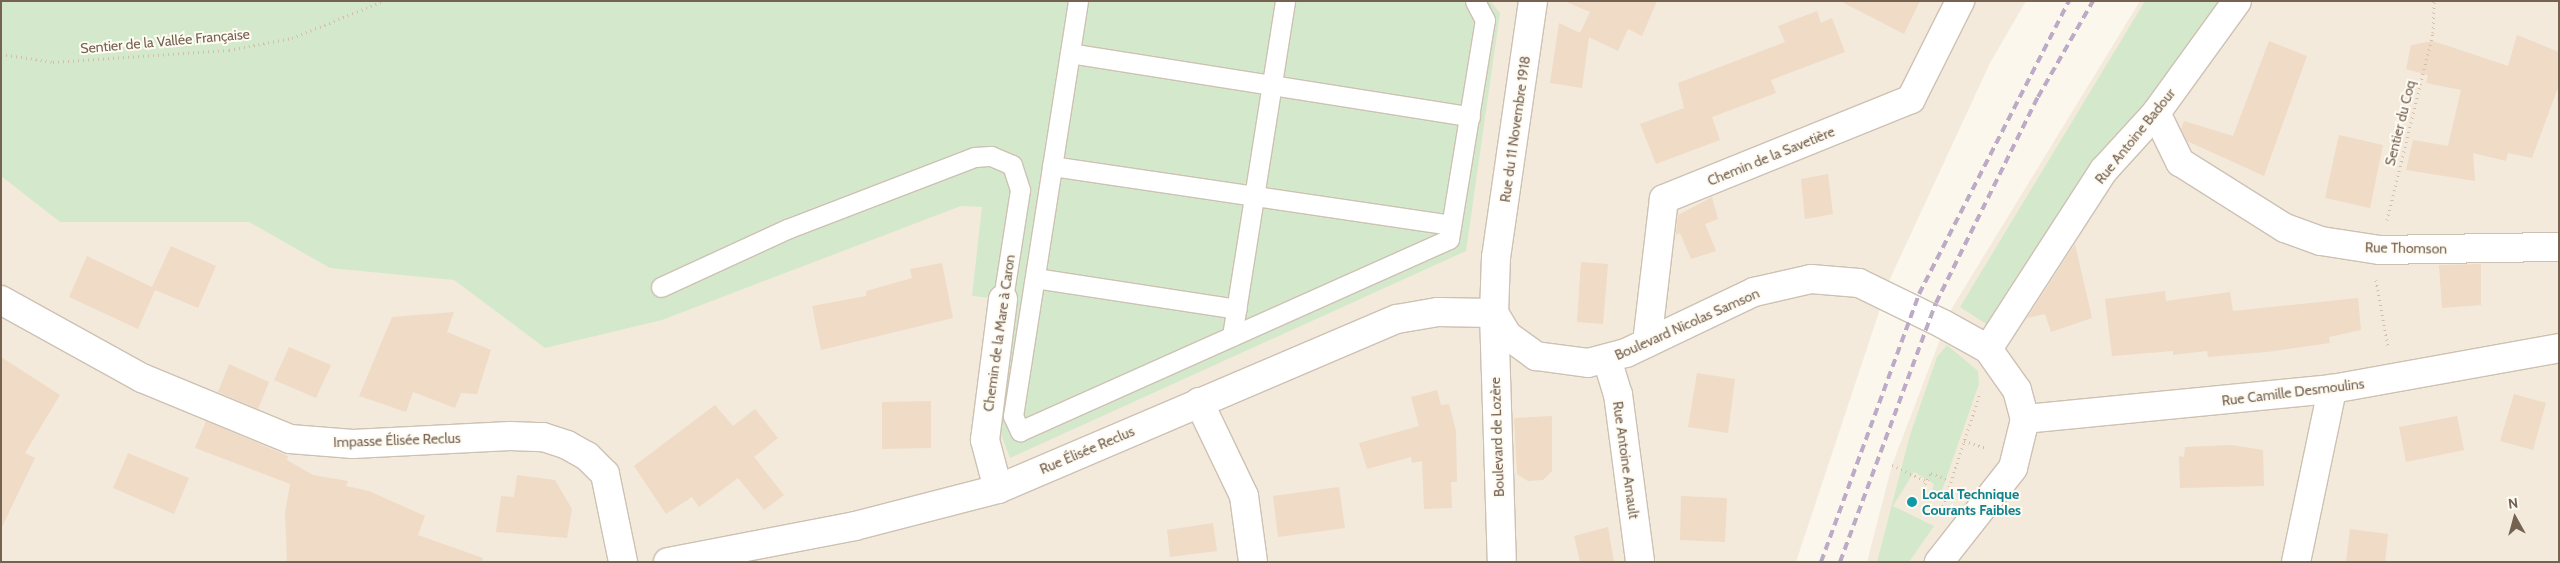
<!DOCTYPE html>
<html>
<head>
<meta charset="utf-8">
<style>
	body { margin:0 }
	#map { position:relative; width:2560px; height:563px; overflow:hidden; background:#fbf7ed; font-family:Cabin,sans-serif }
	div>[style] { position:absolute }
	.residential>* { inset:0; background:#f3eadc }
	.green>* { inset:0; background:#d4e9cb }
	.building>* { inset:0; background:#efdbc6 }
	.path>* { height:3px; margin-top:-1.5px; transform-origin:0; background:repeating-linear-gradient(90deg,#d4bea9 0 1px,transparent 0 5px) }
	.roads { filter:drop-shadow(1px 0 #cdc1b3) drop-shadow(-1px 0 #cdc1b3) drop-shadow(0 1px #cdc1b3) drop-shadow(0 -1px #cdc1b3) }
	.lane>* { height:19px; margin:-9.5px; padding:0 9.5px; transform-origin:9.5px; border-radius:9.5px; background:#fff }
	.street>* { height:28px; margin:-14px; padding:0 14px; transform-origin:14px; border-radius:14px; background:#fff }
	.secondary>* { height:28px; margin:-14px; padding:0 14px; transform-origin:14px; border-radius:14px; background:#fff }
	.rail>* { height:4px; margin-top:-2px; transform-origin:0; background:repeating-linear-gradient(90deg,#bcaac6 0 8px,transparent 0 13px) }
	.dots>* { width:14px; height:14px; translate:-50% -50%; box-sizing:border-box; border:2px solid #fefbf3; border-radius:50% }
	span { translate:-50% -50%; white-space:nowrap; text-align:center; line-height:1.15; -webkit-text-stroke:4px #fefbf3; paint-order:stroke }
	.street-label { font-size:14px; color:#766251 }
	.culture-label { font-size:14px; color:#0d838f; font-weight:700 }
	.left { translate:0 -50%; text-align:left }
	.frame { position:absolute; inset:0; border:2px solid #766251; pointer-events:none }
	.north { position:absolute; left:2490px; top:493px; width:50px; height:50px; -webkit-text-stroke:4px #fefbf3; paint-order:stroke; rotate:353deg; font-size:14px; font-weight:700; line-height:20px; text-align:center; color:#766251 }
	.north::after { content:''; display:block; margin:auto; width:18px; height:22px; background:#766251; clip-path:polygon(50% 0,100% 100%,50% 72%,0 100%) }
</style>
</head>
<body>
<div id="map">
	<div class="residential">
		<div style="clip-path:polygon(1px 1px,2026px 1px,1990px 63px,1890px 279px,1796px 562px,1px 562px)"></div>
		<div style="clip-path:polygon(2140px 1px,2559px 1px,2559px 562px,1867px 562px,1892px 465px,1952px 308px)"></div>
	</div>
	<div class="green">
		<div style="clip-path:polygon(1px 1px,1490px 1px,1500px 13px,1466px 251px,1010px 458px,995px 419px,1013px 300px,972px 296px,982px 207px,961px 206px,662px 320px,545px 348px,454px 280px,330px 268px,249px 222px,60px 222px,1px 176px)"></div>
		<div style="clip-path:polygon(2145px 1px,2225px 1px,2150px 102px,2076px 186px,1986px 324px,1960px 307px)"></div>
		<div style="clip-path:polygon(1947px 345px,1978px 371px,1979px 384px,1939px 499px,1931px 494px,1934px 484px,1914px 472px,1893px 506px,1934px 526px,1909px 562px,1877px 562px,1910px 435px,1937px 357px)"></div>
	</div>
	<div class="building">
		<div style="clip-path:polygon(1564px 1px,1657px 1px,1642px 36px,1628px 29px,1618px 51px,1580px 33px,1590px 12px)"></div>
		<div style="clip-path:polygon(1840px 1px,1920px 1px,1904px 34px)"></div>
		<div style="clip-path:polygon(1817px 11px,1821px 23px,1832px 18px,1845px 52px,1771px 80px,1776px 93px,1712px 117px,1720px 140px,1656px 164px,1640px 124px,1684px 108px,1678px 83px,1785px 42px,1778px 26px)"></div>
		<div style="clip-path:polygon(1559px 23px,1589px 37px,1582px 88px,1550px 83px)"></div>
		<div style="clip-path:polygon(2517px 35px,2559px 52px,2559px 85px,2532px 158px,2508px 153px,2506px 161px,2473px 153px,2475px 181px,2406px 170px,2413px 140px,2448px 146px,2461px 90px,2426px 83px,2428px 75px,2406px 69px,2411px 45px,2433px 41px,2508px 66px)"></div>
		<div style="clip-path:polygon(2269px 41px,2307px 56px,2264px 176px,2187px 141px,2181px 129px,2184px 121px,2233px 136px)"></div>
		<div style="clip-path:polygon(2339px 135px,2383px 145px,2370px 208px,2325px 198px)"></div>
		<div style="clip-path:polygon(1828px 174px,1833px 214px,1805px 219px,1801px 179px)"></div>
		<div style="clip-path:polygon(1712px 197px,1718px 219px,1705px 224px,1716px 251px,1691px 259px,1680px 233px,1676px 235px,1678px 215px)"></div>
		<div style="clip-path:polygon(2075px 244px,2092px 318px,2051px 332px,2045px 314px,2027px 318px)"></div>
		<div style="clip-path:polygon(171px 246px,216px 266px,198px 308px,155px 290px,138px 329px,69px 297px,87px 256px,152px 287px)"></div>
		<div style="clip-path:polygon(1581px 262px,1608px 264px,1603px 324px,1577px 322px)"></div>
		<div style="clip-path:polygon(942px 263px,953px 318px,821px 350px,812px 306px,866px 296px,866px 291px,912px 278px,910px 269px)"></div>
		<div style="clip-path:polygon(2481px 264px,2481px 305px,2442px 308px,2439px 265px)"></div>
		<div style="clip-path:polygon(2165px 291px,2166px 301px,2230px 292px,2233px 311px,2358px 298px,2361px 330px,2329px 337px,2330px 343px,2267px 352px,2208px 357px,2207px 351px,2173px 355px,2173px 351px,2112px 356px,2105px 299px)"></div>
		<div style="clip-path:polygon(454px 312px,447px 332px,491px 350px,477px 394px,461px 393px,455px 408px,413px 392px,406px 412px,359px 396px,392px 317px)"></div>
		<div style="clip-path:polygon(289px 347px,331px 365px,316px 398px,274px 380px)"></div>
		<div style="clip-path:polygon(1px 357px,60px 395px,25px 453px,35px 458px,1px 529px)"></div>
		<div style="clip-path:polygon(229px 364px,269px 382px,258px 409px,218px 392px)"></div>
		<div style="clip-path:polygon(1697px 373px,1735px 379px,1728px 433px,1688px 427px)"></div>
		<div style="clip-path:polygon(1437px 390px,1441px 405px,1449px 404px,1456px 431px,1457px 482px,1451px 482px,1452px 508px,1424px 509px,1422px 461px,1412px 463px,1411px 457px,1367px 469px,1359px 443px,1419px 426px,1411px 397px)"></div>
		<div style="clip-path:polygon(2514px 394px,2546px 403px,2533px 450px,2500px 441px)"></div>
		<div style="clip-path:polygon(931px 401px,931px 448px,882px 449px,882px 402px)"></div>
		<div style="clip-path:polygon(715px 405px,733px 426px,755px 409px,778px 438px,754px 457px,784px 495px,764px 510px,738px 478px,699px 507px,692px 497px,666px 514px,634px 466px)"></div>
		<div style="clip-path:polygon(1552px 416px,1552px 471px,1543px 480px,1528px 481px,1517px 474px,1514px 418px)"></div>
		<div style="clip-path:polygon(2457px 416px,2464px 450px,2406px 462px,2399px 427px)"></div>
		<div style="clip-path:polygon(206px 421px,288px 456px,287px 460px,313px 475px,348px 481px,346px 486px,369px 491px,425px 516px,418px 535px,483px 558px,482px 562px,287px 562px,285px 513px,290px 484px,195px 448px)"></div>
		<div style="clip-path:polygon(2231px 445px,2263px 450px,2264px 486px,2180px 488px,2179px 456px,2184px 457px,2185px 447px)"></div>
		<div style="clip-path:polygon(128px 453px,189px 478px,174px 514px,113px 488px)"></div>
		<div style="clip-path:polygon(517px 475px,555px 480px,572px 509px,567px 538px,496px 532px,501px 496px,514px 497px)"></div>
		<div style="clip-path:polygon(1339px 487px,1345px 528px,1278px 537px,1273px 496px)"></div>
		<div style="clip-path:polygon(1681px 496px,1727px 498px,1725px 542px,1680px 540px)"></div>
		<div style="clip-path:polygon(1213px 523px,1217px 551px,1170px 557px,1167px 530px)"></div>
		<div style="clip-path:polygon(1608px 527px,1614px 562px,1580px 562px,1574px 536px)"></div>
		<div style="clip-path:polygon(2350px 529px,2388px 534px,2385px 562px,2346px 562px)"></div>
	</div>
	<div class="path">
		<div style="left:1px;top:54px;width:53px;rotate:8.7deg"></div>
		<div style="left:53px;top:62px;width:176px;rotate:-3.9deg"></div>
		<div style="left:229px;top:50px;width:64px;rotate:-10.8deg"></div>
		<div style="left:292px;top:38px;width:98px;rotate:-22.1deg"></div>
		<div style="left:2387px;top:220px;width:193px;rotate:-76.2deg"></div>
		<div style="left:2433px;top:33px;width:32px;rotate:-88deg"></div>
		<div style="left:2376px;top:280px;width:68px;rotate:79.8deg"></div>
		<div style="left:1964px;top:441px;width:24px;rotate:17deg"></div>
		<div style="left:1892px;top:465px;width:38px;rotate:25deg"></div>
		<div style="left:1925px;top:484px;width:13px;rotate:-61deg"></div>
		<div style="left:1931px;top:473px;width:19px;rotate:21deg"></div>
		<div style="left:1943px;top:506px;width:119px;rotate:-71.9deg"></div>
	</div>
	<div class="roads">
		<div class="lane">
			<div style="left:1078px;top:1px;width:420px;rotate:98.9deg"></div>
			<div style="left:1013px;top:416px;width:17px;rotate:65deg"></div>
			<div style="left:1020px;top:431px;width:470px;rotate:-24.1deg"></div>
			<div style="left:1449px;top:239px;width:222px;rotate:-80.7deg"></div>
			<div style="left:1485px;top:20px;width:21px;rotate:-118deg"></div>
			<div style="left:1070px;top:53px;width:405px;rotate:9deg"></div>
			<div style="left:1052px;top:166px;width:403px;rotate:8.4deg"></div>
			<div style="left:1035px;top:278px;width:204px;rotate:8.7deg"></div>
			<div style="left:661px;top:287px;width:139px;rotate:-24.7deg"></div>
			<div style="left:787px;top:229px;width:201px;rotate:-21deg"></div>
			<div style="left:975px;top:157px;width:16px;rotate:-4deg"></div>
			<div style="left:991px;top:156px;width:23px;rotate:23deg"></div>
			<div style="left:1012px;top:165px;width:26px;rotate:72deg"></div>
			<div style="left:1020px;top:190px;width:110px;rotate:98.9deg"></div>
			<div style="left:1232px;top:336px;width:339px;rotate:-81deg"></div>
		</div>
		<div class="street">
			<div style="left:2156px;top:113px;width:55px;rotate:63.9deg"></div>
			<div style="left:2180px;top:162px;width:124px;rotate:32.2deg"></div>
			<div style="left:2285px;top:228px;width:38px;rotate:20deg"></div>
			<div style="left:2321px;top:241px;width:60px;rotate:8.7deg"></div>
			<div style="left:2380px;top:250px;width:179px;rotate:-1deg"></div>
			<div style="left:1px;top:300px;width:161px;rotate:29deg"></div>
			<div style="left:142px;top:378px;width:160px;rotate:22.4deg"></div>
			<div style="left:290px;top:439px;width:63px;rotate:4.5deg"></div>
			<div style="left:353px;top:444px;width:157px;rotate:-2.9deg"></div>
			<div style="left:510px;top:436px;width:33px;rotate:2deg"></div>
			<div style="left:543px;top:437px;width:25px;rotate:18deg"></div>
			<div style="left:567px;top:445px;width:23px;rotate:29deg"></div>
			<div style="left:587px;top:456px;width:25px;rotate:45deg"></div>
			<div style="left:605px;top:474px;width:90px;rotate:78.4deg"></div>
			<div style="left:1647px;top:343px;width:145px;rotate:-83.3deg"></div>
			<div style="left:1664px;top:199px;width:266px;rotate:-22deg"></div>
			<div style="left:1911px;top:99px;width:110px;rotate:-63.4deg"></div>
			<div style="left:1988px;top:349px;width:213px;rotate:-57.1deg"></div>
			<div style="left:2104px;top:170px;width:77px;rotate:-47.6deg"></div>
			<div style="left:2156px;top:113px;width:138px;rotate:-54.1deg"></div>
			<div style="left:1607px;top:359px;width:37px;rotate:73deg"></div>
			<div style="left:1618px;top:394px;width:169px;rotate:82.5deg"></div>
			<div style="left:1199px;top:402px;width:104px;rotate:64.4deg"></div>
			<div style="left:1244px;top:496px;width:67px;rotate:82.2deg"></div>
			<div style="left:2025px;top:419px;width:308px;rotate:-5.6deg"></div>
			<div style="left:2332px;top:389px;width:231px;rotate:-10.2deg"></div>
			<div style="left:998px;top:489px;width:51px;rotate:-104.9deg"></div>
			<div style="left:985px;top:440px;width:142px;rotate:-82.7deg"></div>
			<div style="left:668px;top:562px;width:190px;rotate:-10.9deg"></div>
			<div style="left:855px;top:526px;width:148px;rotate:-14.5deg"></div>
			<div style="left:998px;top:489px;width:434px;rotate:-23.1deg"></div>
			<div style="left:1397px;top:319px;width:42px;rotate:-9.7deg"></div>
			<div style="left:1438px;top:312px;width:56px;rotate:1deg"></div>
			<div style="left:1494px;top:313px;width:249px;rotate:88.2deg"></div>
			<div style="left:2296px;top:562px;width:177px;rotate:-78.2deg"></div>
		</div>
		<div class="secondary">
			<div style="left:1533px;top:1px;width:259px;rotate:98.2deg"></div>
			<div style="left:1496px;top:257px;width:56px;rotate:92deg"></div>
			<div style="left:1494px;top:313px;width:26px;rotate:59deg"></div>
			<div style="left:1507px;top:335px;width:36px;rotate:36deg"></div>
			<div style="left:1536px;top:356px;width:52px;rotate:7.7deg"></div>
			<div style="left:1588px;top:363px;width:39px;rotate:-15deg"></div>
			<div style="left:1626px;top:353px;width:142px;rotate:-25.5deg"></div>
			<div style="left:1754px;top:292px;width:58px;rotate:-12.8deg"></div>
			<div style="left:1811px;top:279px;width:48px;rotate:4.8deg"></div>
			<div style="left:1859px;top:283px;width:93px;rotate:26deg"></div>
			<div style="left:1943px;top:324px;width:51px;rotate:29.1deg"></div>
			<div style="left:1988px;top:349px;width:50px;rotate:54.7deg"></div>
			<div style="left:2017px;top:390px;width:30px;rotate:75deg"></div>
			<div style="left:2025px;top:419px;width:50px;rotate:103.8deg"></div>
			<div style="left:2013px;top:468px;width:120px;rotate:128.2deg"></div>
		</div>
	</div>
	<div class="rail">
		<div style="left:1821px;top:562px;width:285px;rotate:-69.9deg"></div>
		<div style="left:1919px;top:294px;width:329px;rotate:-62.9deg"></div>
		<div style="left:1840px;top:562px;width:276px;rotate:-69.7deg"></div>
		<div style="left:1936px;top:303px;width:230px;rotate:-63.7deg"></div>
		<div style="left:2038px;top:97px;width:111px;rotate:-60.2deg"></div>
	</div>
	<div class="dots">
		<div style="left:1912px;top:502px;background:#0f9aa8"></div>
	</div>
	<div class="street-label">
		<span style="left:165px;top:41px;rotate:-5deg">Sentier de la Vallée Française</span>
		<span style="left:2400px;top:123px;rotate:-76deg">Sentier du Coq</span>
		<span style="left:1515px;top:129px;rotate:-82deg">Rue du 11 Novembre 1918</span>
		<span style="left:2135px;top:136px;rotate:-51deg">Rue Antoine Badour</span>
		<span style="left:1771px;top:156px;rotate:-22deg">Chemin de la Savetière</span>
		<span style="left:2406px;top:248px;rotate:1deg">Rue Thomson</span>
		<span style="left:1687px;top:324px;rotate:-24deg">Boulevard Nicolas Samson</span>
		<span style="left:999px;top:333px;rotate:-82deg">Chemin de la Mare à Caron</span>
		<span style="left:2293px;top:392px;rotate:-7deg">Rue Camille Desmoulins</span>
		<span style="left:1497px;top:437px;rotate:-92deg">Boulevard de Lozère</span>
		<span style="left:397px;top:440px;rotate:-2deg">Impasse Élisée Reclus</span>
		<span style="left:1087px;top:450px;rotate:-23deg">Rue Élisée Reclus</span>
		<span style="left:1626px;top:460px;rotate:82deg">Rue Antoine Arnault</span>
	</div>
	<div class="culture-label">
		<span class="left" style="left:1922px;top:502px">Local Technique<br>Courants Faibles</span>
	</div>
	<div class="frame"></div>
	<div class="north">N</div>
</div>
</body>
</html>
